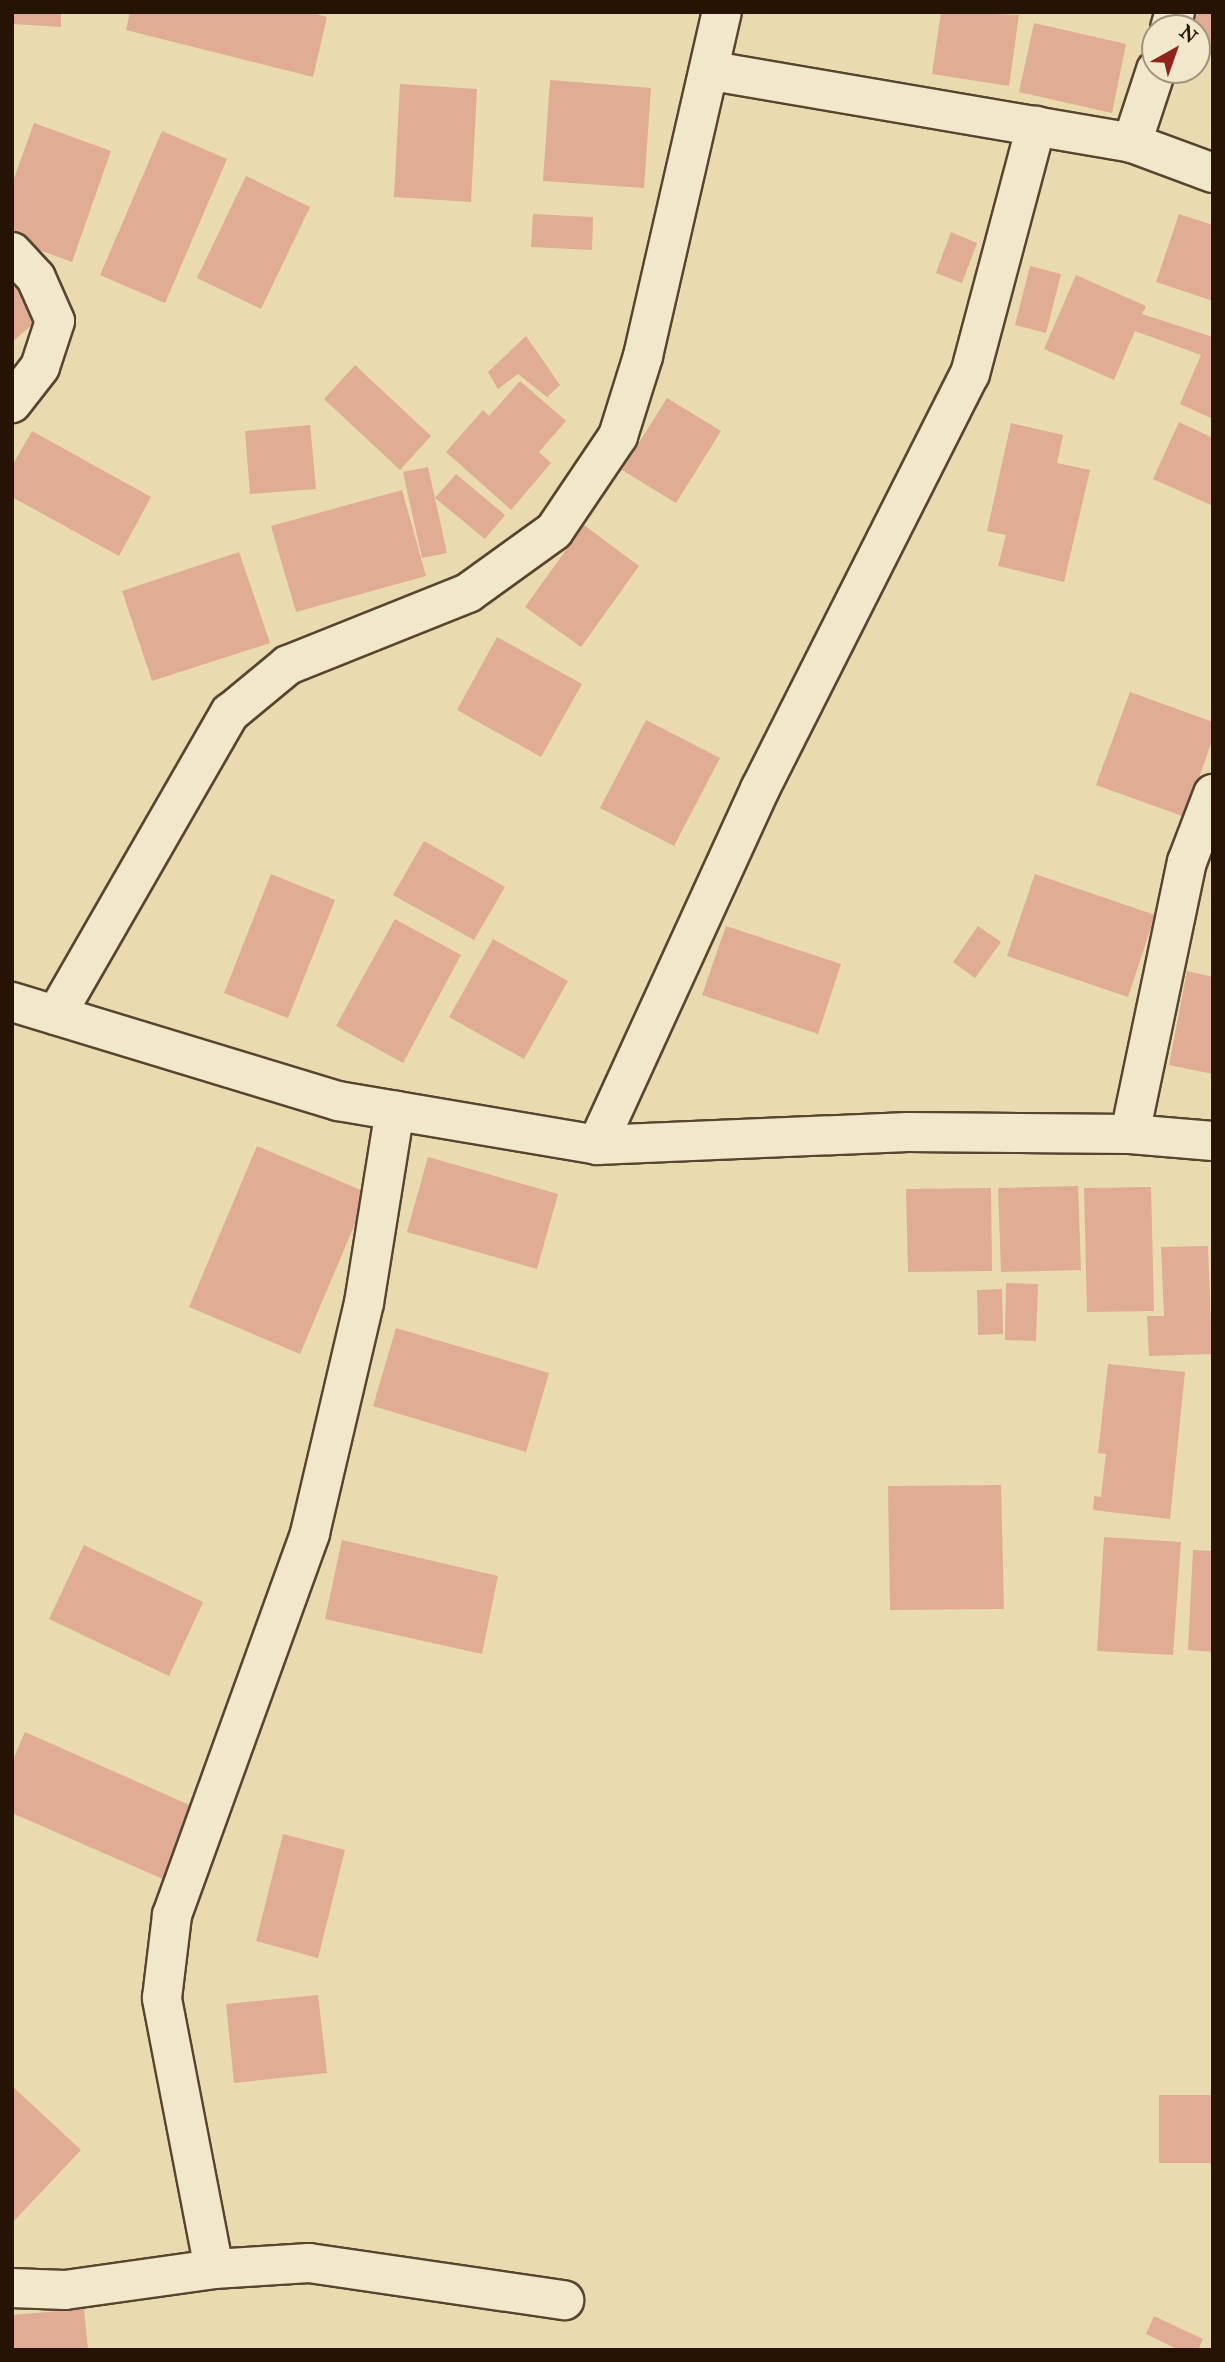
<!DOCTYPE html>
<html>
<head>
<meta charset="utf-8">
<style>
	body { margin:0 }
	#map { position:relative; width:1225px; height:2362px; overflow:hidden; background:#e9dbaf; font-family:"IM FELL Great Primer",serif }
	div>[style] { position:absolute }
	.building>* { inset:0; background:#e0ac93 }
	.roads { filter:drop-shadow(2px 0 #58452f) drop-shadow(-2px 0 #58452f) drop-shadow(0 2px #58452f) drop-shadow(0 -2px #58452f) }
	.minor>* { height:38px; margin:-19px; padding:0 19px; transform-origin:19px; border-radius:19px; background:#f1e8cb }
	span { translate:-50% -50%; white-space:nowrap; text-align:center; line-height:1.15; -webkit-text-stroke:7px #f1e8cb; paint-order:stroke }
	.frame { position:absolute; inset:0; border:14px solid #271304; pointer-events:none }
	.north { position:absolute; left:1141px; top:14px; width:70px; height:70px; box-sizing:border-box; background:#f1e8cb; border:2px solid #a0937b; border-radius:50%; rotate:40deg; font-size:19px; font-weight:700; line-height:28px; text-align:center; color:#271304 }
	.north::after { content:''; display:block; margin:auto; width:24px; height:32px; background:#8f2418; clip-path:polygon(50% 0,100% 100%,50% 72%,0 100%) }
</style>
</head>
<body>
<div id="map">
	<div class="building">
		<div style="clip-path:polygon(12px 12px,61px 12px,61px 27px,12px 24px)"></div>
		<div style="clip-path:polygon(130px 12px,310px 12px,327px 17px,313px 77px,126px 30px)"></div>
		<div style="clip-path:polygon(941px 12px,1019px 15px,1009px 86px,932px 74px)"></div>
		<div style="clip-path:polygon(1195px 12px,1213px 12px,1213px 52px,1203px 63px,1197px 58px,1197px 28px,1181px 28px)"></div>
		<div style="clip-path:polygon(1034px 23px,1126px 44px,1112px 113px,1019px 92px)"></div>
		<div style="clip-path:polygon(550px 80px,651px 88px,644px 188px,543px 181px)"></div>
		<div style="clip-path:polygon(400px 84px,477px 89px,471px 202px,394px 197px)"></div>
		<div style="clip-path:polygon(34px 123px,111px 151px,72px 262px,12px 240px,12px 184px)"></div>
		<div style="clip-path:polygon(162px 131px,227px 159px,165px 303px,100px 275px)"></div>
		<div style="clip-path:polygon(246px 176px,310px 207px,261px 309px,197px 278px)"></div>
		<div style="clip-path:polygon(533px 214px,593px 217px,592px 250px,531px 247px)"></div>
		<div style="clip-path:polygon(1179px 214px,1213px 225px,1213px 301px,1156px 282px)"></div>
		<div style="clip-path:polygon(951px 232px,977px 243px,962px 283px,936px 273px)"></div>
		<div style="clip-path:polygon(1030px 266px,1061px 274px,1046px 333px,1015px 325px)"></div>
		<div style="clip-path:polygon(1076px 275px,1146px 306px,1142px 314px,1213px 337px,1213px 419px,1180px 404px,1201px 355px,1135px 331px,1114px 380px,1044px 349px)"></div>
		<div style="clip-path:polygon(12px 283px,42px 316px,12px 342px)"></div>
		<div style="clip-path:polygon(526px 336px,560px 385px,547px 397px,518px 374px,498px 389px,488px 372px)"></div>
		<div style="clip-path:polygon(355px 365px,431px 436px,400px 470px,324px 399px)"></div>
		<div style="clip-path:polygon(520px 381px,566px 421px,539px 452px,551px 463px,511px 510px,446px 452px,483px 410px,489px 416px)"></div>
		<div style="clip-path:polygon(667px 398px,721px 431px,676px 503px,622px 470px)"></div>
		<div style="clip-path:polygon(1179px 422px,1213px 438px,1213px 506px,1153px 479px)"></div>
		<div style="clip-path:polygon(1011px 423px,1063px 435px,1057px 463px,1090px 470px,1064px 582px,998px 566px,1006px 535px,987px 531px)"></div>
		<div style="clip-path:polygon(310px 425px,316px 489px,250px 494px,245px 431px)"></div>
		<div style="clip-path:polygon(32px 431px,151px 497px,119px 556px,12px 497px,12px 466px)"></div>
		<div style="clip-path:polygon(428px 467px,447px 553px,422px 558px,403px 472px)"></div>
		<div style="clip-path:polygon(456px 474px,505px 515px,485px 539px,435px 498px)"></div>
		<div style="clip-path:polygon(402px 490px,426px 576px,296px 612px,271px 526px)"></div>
		<div style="clip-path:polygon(584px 525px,639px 566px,581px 647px,525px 607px)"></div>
		<div style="clip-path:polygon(239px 552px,270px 643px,152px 681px,122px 591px)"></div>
		<div style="clip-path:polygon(497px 637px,582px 684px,541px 757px,457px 710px)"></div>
		<div style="clip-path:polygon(1130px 692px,1213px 722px,1213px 738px,1185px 817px,1096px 785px)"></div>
		<div style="clip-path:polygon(646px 720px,720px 758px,674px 846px,600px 808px)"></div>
		<div style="clip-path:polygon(424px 841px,505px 887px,474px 940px,393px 895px)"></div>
		<div style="clip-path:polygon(271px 874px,335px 900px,288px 1018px,224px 993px)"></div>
		<div style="clip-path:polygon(1035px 874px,1155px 915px,1128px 997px,1007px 956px)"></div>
		<div style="clip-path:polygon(395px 919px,461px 955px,403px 1063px,336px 1026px)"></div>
		<div style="clip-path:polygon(726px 926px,841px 964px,818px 1034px,702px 995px)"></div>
		<div style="clip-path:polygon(978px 926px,1001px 942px,975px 978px,953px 962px)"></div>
		<div style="clip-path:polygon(493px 939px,568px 981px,524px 1059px,449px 1017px)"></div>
		<div style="clip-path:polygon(1187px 971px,1213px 977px,1213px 1074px,1169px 1065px)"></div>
		<div style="clip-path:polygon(257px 1146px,368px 1193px,300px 1354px,189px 1307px)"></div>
		<div style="clip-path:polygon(428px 1157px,558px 1194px,537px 1269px,407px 1232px)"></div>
		<div style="clip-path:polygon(1078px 1186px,1081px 1270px,1001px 1272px,998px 1188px)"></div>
		<div style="clip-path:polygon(1151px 1187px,1154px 1311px,1087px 1312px,1084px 1188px)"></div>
		<div style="clip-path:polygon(991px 1188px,992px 1271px,908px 1272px,906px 1189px)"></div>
		<div style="clip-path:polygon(1208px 1246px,1212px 1354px,1149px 1356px,1147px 1316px,1164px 1316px,1161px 1247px)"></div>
		<div style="clip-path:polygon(1006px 1283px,1038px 1284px,1036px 1341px,1005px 1340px)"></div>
		<div style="clip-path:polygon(1002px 1289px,1003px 1334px,978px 1335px,977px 1290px)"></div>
		<div style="clip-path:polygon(396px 1328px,549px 1373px,526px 1452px,373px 1406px)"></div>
		<div style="clip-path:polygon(1108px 1364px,1185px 1372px,1170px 1519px,1093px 1510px,1094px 1496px,1101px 1497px,1106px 1454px,1098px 1453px)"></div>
		<div style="clip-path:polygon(1001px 1485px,1004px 1609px,890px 1610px,888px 1486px)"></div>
		<div style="clip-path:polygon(1104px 1537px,1181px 1542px,1173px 1655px,1097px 1651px)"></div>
		<div style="clip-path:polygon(342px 1540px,498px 1576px,482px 1654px,325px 1619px)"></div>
		<div style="clip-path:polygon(84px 1545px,203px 1602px,169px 1676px,49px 1619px)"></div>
		<div style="clip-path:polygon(1193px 1550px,1213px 1551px,1213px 1652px,1188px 1650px)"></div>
		<div style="clip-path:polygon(25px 1732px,194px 1807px,163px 1879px,12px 1813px,12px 1762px)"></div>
		<div style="clip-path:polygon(283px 1834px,345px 1850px,318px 1958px,256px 1941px)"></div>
		<div style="clip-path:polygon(318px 1995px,327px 2073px,234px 2083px,226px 2004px)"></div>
		<div style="clip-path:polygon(12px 2086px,81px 2150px,12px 2223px)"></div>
		<div style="clip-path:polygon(1159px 2095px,1213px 2095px,1213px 2163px,1159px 2163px)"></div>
		<div style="clip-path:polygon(84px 2309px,88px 2350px,12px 2350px,12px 2315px)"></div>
		<div style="clip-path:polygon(1154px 2316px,1203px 2339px,1198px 2350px,1179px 2350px,1146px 2334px)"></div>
	</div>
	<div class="roads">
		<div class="minor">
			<div style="left:1170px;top:28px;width:17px;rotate:-73deg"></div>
			<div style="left:1156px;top:70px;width:77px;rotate:108.2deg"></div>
			<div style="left:1132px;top:143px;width:86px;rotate:20.3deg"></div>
			<div style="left:712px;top:71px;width:426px;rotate:9.7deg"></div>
			<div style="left:12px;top:252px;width:35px;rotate:47deg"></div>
			<div style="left:36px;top:278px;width:47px;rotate:66.2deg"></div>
			<div style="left:55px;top:321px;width:48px;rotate:108.1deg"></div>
			<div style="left:40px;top:367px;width:46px;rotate:127.9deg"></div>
			<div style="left:12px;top:1002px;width:341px;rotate:16.9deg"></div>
			<div style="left:338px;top:1101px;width:263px;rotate:9.6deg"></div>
			<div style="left:597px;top:1145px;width:311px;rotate:-2.4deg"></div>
			<div style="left:908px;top:1132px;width:222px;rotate:0.5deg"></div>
			<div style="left:1130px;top:1134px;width:83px;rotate:4.8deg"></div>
			<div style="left:56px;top:1015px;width:349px;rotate:-60.1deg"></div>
			<div style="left:230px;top:713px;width:75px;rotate:-39.6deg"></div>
			<div style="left:288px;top:665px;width:194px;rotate:-21.8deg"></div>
			<div style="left:468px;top:593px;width:106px;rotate:-35.8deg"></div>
			<div style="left:554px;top:531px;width:115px;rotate:-56deg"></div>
			<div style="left:618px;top:436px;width:84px;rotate:-72.6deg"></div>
			<div style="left:643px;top:356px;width:353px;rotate:-77.1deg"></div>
			<div style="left:1130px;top:1134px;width:278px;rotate:-78.2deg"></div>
			<div style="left:1187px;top:862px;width:73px;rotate:-69.1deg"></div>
			<div style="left:597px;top:1145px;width:392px;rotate:-65.4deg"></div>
			<div style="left:760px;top:789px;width:465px;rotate:-63.2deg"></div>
			<div style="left:970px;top:374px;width:257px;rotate:-75.1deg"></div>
			<div style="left:214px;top:2269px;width:276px;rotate:-100.9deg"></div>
			<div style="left:162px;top:1998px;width:84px;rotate:-83.1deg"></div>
			<div style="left:172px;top:1915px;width:406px;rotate:-70.1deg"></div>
			<div style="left:310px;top:1533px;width:236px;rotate:-76.8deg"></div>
			<div style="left:364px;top:1303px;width:195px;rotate:-80.9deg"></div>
			<div style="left:12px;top:2288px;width:53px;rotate:2.2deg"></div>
			<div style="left:65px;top:2290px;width:150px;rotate:-8deg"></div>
			<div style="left:214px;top:2269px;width:95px;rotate:-3.6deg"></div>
			<div style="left:309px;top:2263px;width:258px;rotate:8.3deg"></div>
		</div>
	</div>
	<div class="frame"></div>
	<div class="north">N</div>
</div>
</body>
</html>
